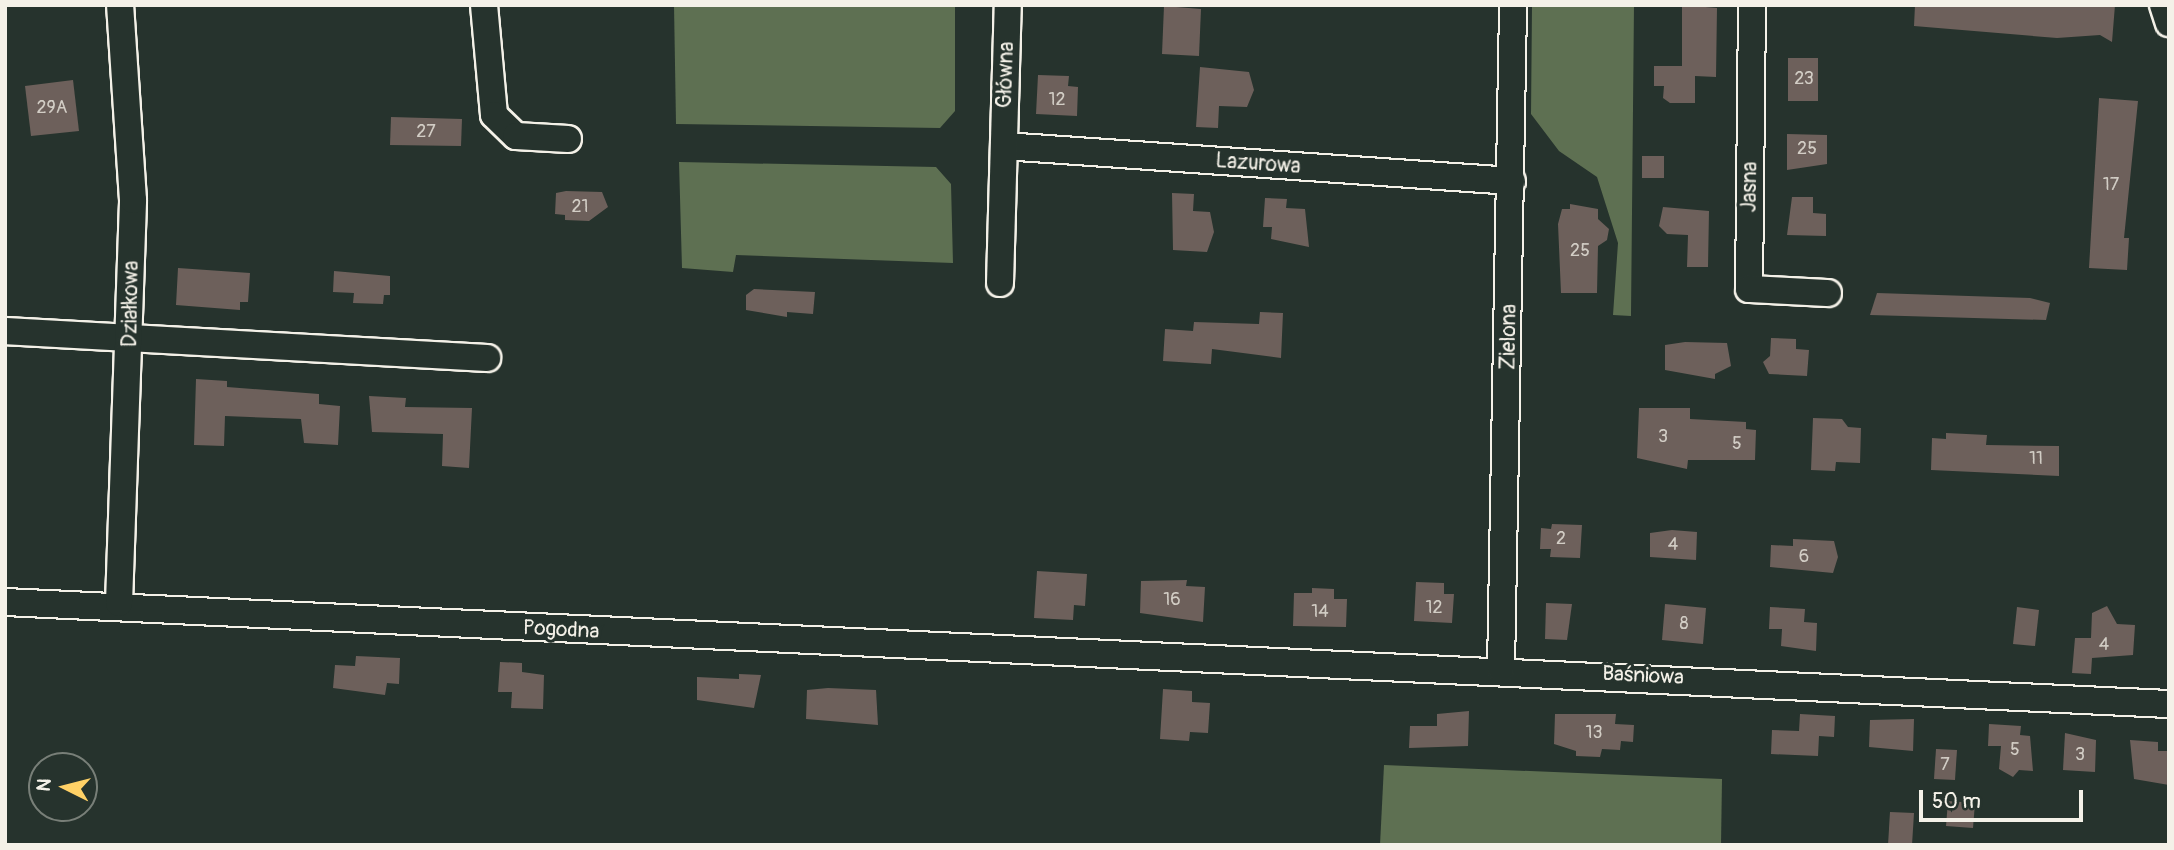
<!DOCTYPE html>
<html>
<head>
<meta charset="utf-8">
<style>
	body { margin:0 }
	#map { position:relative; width:2174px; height:850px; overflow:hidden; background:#26332d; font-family:Pangolin,sans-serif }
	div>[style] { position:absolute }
	.green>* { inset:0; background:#5e7052 }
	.building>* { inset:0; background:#6d605b }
	.roads { filter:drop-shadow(2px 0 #f4f1e8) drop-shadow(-2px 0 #f4f1e8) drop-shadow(0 2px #f4f1e8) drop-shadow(0 -2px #f4f1e8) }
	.street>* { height:26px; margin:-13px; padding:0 13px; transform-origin:13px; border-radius:13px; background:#26332d }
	span { translate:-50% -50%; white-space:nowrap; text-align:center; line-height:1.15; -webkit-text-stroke:6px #26332d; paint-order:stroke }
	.number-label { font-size:18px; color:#d2cdc5 }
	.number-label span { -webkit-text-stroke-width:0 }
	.street-label { font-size:21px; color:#f4f1e8 }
	.frame { position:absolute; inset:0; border:7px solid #f4f1e8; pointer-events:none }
	.north { position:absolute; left:28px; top:752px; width:70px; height:70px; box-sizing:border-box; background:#26332d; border:2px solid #787f78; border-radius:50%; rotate:276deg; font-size:19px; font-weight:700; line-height:28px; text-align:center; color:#f4f1e8 }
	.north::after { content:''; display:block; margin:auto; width:24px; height:32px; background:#ffd166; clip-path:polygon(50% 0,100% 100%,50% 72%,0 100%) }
	.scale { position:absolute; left:1919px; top:790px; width:164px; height:32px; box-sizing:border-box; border:4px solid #f4f1e8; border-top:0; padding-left:9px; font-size:21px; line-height:24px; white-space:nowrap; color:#f4f1e8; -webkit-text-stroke:5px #26332d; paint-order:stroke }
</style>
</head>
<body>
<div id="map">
	<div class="green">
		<div style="clip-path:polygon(674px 5px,955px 5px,955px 111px,940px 128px,676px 124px)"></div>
		<div style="clip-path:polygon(1532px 5px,1634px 5px,1631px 316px,1613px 315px,1618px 243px,1597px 177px,1559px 151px,1531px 114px)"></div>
		<div style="clip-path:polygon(679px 162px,936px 167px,951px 184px,953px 263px,736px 255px,733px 272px,682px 268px)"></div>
		<div style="clip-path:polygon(1384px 765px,1722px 779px,1721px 845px,1380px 845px)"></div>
	</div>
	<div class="building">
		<div style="clip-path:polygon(1682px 5px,1717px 8px,1716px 77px,1695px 76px,1695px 103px,1670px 103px,1663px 98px,1664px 86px,1654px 86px,1654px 66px,1682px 66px)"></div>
		<div style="clip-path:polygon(1915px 5px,2115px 5px,2112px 42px,2100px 35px,2057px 38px,1914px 26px)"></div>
		<div style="clip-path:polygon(1164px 6px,1201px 9px,1199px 56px,1162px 54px)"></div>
		<div style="clip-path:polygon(1788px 58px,1818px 58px,1818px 101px,1788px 101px)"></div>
		<div style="clip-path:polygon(1200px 67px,1249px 72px,1254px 90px,1247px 107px,1219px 106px,1218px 128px,1196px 127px)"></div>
		<div style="clip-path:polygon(1038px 75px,1069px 76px,1068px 86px,1078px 87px,1077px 116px,1036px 114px)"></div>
		<div style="clip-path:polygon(73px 80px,79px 131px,31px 136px,25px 86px)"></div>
		<div style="clip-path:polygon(2099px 98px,2138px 101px,2124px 238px,2129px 238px,2127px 270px,2089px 268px)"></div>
		<div style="clip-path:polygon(391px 117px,462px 119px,461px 146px,390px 145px)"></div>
		<div style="clip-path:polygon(1787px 134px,1827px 135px,1827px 164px,1787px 170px)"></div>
		<div style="clip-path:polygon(1642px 156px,1664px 156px,1664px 178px,1642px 178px)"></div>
		<div style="clip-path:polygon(566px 191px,602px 192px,608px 207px,589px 221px,565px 220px,565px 215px,555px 214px,556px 193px)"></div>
		<div style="clip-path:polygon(1172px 193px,1194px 194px,1193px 211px,1210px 212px,1214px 232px,1207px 252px,1173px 250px)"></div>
		<div style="clip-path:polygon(1792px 197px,1813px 197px,1813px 213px,1826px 214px,1826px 236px,1787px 235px)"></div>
		<div style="clip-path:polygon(1265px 198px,1287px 199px,1286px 208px,1305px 209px,1309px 247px,1271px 239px,1272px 227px,1263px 227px)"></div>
		<div style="clip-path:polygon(1570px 204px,1598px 209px,1598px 219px,1609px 229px,1607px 240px,1598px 246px,1597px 293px,1561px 293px,1558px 224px,1562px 209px,1570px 209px)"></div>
		<div style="clip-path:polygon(1663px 207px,1709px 211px,1708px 267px,1687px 267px,1688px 235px,1667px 234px,1659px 226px)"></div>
		<div style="clip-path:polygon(178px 268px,250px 273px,248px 302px,240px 302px,240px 310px,176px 305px)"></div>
		<div style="clip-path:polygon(334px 271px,390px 276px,390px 295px,384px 295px,383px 304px,353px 303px,354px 293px,333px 292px)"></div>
		<div style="clip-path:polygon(754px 289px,815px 292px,813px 314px,787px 312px,787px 317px,746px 310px,746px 295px)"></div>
		<div style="clip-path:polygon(1877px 293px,2030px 298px,2050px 303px,2046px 320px,1870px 315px)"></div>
		<div style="clip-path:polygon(1260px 312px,1283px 313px,1281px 358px,1212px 349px,1211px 364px,1163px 361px,1165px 329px,1193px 331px,1194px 322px,1259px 324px)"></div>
		<div style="clip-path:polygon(1771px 338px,1796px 339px,1796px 349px,1809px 350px,1807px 376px,1769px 374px,1763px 362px,1770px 356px)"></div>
		<div style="clip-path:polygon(1685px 342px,1727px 343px,1731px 366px,1715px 374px,1715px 379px,1665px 370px,1665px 345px)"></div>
		<div style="clip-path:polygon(196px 379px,227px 381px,227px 387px,319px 394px,319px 404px,340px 406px,338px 445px,304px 443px,301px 419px,225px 416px,224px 446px,194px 445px)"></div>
		<div style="clip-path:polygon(369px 396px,406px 398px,405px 407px,472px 408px,469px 468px,442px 466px,443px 434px,372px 432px)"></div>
		<div style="clip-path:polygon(1639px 408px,1690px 408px,1690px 419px,1746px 422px,1746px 429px,1756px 430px,1755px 460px,1688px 460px,1687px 469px,1637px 458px)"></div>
		<div style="clip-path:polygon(1813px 418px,1842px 419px,1848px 427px,1861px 428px,1860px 463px,1836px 462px,1835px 471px,1811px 470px)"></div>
		<div style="clip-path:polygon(1946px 433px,1987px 435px,1986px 445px,2059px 446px,2059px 476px,1931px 470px,1932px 438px,1946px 439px)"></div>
		<div style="clip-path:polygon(1552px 524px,1582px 525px,1580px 558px,1550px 557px,1551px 549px,1540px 549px,1541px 528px,1551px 529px)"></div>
		<div style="clip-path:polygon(1672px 530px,1697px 532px,1696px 560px,1650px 557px,1650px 533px)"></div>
		<div style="clip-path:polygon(1793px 539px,1834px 541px,1838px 557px,1833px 573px,1770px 567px,1771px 545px,1793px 546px)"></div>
		<div style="clip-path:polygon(1037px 571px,1087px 574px,1085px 606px,1074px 605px,1073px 620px,1034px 618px)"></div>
		<div style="clip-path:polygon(1187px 580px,1186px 586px,1205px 587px,1203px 622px,1140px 613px,1141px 581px)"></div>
		<div style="clip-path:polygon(1416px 582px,1444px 583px,1444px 594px,1454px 594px,1452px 623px,1414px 621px)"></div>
		<div style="clip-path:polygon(1312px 588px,1334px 589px,1334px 599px,1347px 599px,1346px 627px,1293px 626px,1294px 593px,1312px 593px)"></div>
		<div style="clip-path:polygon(1546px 603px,1572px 604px,1567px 640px,1545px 639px)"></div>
		<div style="clip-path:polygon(1665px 604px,1706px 608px,1703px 644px,1662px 640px)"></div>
		<div style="clip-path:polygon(2107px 606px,2117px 624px,2135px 625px,2133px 655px,2092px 658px,2091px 674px,2072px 673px,2075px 638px,2091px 638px,2092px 613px)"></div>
		<div style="clip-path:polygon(1770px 607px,1805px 609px,1804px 622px,1817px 623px,1816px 651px,1781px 646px,1782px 629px,1769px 629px)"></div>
		<div style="clip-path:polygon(2017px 607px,2039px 610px,2035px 646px,2013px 644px)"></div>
		<div style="clip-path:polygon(356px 656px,400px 658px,399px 684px,387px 683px,385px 695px,333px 688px,335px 665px,355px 666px)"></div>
		<div style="clip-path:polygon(500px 662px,522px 663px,522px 672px,544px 675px,543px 709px,511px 708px,512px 692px,498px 692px)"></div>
		<div style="clip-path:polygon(739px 674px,761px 675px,754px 708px,697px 700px,697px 677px,739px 679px)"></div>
		<div style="clip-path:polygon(828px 688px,876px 690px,878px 725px,806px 719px,807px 690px)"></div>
		<div style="clip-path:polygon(1163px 689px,1192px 691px,1192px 702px,1210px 703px,1208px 733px,1190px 732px,1189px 741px,1160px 739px)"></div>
		<div style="clip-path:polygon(1469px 711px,1468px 746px,1409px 748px,1410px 726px,1437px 726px,1437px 714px)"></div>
		<div style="clip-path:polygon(1555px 714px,1616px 714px,1615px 724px,1634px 725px,1633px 742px,1621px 741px,1620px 750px,1602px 749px,1600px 757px,1576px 756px,1576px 751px,1554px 744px)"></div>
		<div style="clip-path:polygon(1800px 714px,1835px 716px,1834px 737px,1819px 736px,1818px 756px,1771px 754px,1772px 730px,1799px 731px)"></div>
		<div style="clip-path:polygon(1914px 719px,1913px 751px,1869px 747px,1870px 720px)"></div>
		<div style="clip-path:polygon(1989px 724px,2021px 726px,2020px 735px,2030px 736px,2033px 771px,2019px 770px,2013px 777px,1999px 769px,2001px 746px,1988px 746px)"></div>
		<div style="clip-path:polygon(2065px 733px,2096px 740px,2095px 772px,2063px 770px)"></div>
		<div style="clip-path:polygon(2130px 740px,2158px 742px,2158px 751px,2169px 751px,2169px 785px,2134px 779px)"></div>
		<div style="clip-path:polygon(1936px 749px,1957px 750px,1955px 780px,1934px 779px)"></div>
		<div style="clip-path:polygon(1948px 801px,1975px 803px,1973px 828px,1946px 826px)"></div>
		<div style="clip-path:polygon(1890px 812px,1914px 813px,1912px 845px,1888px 845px)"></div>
	</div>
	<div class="roads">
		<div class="street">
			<div style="left:484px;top:5px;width:110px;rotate:84.8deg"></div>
			<div style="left:494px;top:115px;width:30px;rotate:44deg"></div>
			<div style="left:516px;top:136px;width:52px;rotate:3.3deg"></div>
			<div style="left:1752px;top:5px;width:284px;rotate:90.6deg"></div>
			<div style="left:1749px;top:289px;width:79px;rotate:2.9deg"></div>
			<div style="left:2163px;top:5px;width:19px;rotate:72deg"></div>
			<div style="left:1004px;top:146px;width:509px;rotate:3.94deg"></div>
			<div style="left:1000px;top:283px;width:278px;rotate:-88.4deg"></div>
			<div style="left:5px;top:331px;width:483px;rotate:3.2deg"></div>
			<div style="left:5px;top:602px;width:2166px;rotate:2.7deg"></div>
			<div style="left:119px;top:603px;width:403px;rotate:-88deg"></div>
			<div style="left:133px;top:200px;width:195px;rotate:-93.8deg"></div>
			<div style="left:1501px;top:669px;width:664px;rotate:-88.96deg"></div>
		</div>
	</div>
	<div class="number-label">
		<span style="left:1804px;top:79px">23</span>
		<span style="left:1057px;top:100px">12</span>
		<span style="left:52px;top:108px">29A</span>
		<span style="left:426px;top:132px">27</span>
		<span style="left:1807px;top:149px">25</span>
		<span style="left:2111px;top:185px">17</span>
		<span style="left:580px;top:207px">21</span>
		<span style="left:1580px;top:251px">25</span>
		<span style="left:1663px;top:437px">3</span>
		<span style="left:1737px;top:444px">5</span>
		<span style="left:2036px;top:459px">11</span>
		<span style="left:1561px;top:539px">2</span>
		<span style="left:1673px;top:545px">4</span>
		<span style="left:1804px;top:557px">6</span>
		<span style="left:1172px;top:600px">16</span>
		<span style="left:1434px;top:608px">12</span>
		<span style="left:1320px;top:612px">14</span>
		<span style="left:1684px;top:624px">8</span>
		<span style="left:2104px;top:645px">4</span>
		<span style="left:1594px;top:733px">13</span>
		<span style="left:2015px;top:750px">5</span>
		<span style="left:2080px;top:755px">3</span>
		<span style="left:1945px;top:765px">7</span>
	</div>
	<div class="street-label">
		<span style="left:1006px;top:75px;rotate:-88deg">Główna</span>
		<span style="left:1258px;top:164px;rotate:4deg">Lazurowa</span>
		<span style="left:1750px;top:187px;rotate:-89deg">Jasna</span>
		<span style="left:131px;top:304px;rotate:-89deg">Działkowa</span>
		<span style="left:1509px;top:337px;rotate:-89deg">Zielona</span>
		<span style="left:561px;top:630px;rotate:3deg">Pogodna</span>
		<span style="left:1643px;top:676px;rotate:3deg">Baśniowa</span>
	</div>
	<div class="frame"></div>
	<div class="north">N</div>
	<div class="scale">50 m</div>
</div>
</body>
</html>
